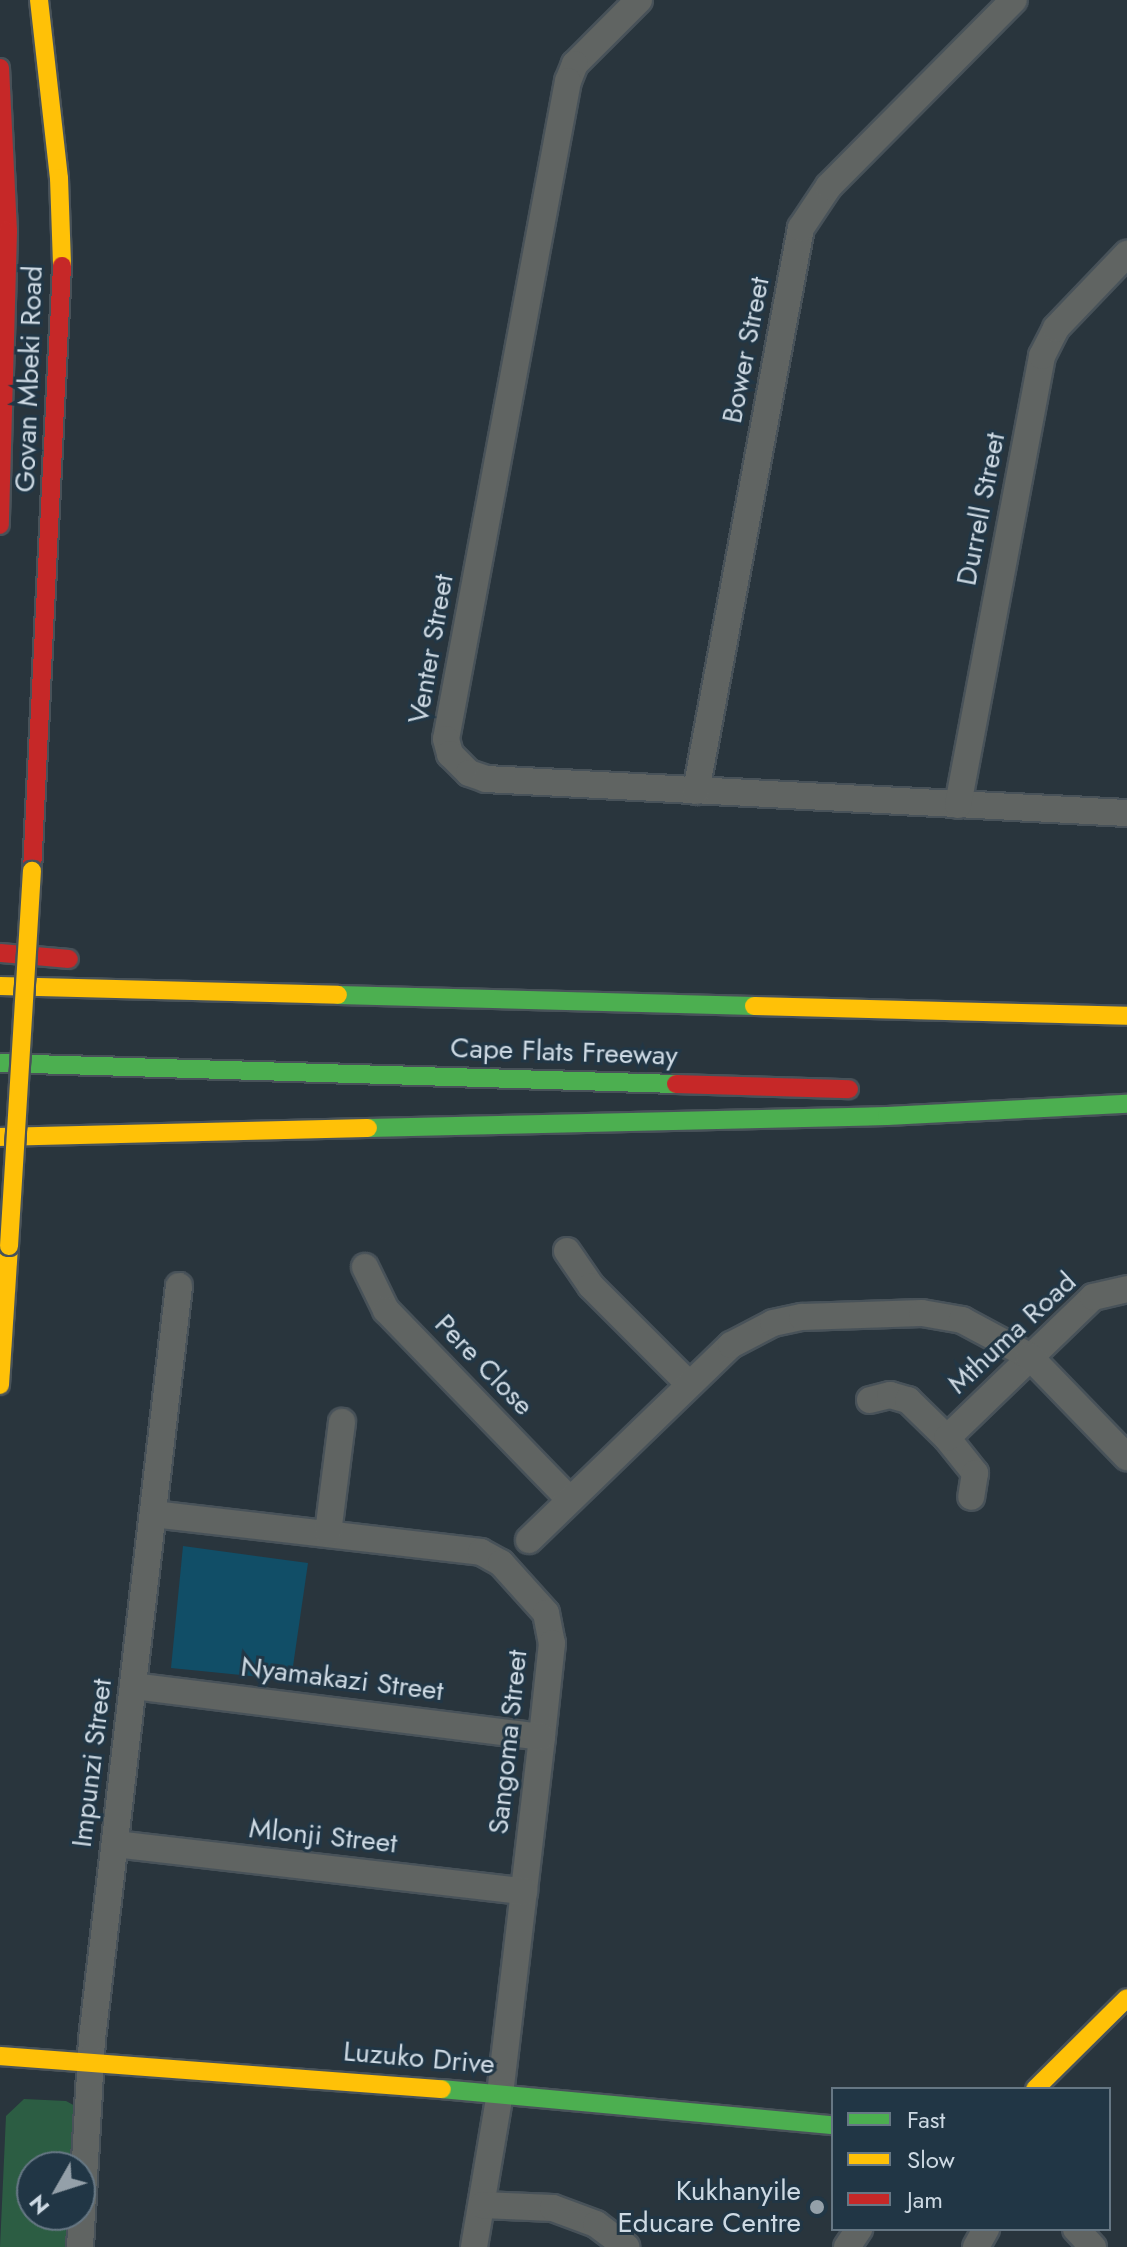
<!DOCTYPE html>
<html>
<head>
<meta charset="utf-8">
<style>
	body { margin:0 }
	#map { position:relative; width:1127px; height:2247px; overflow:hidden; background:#29353d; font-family:Jost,sans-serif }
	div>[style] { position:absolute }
	.green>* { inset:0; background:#2c5d43 }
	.water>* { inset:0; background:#114e67 }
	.roads { filter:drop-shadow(2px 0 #485259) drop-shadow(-2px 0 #485259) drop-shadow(0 2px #485259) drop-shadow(0 -2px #485259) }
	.street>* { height:26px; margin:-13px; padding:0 13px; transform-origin:13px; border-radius:13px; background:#606462 }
	.fast>* { height:18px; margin:-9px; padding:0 9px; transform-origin:9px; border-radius:9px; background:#4caf50 }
	.slow>* { height:18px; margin:-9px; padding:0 9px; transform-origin:9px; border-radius:9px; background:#ffc107 }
	.jam>* { height:18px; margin:-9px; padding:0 9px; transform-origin:9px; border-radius:9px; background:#c62828 }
	.bridges { filter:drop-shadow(2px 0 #485259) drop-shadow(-2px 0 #485259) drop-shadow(0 2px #485259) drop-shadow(0 -2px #485259) }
	.slow-bridge>* { height:18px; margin:-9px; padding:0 9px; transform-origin:9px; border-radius:9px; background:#ffc107 }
	.dots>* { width:22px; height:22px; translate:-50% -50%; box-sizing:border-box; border:4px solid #213645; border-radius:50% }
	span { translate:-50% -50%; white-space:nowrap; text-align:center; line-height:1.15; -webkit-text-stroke:6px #213645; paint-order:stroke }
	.street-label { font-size:28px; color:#cdd9e3 }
	.poi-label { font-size:28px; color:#cdd9e3 }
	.right { translate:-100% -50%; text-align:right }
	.legend { position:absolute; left:831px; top:2087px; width:280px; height:144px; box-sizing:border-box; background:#213645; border:2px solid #667784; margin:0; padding:10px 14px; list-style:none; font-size:24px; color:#cdd9e3 }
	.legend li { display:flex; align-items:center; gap:16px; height:40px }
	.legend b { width:40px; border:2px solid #667784 }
	.north { position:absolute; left:16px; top:2151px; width:80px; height:80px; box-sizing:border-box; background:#213645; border:2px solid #667784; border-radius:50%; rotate:231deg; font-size:22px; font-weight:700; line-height:32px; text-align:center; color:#cdd9e3 }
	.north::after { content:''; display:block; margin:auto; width:28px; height:36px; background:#94a0a9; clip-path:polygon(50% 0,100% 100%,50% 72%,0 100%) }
</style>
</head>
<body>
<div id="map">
	<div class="green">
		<div style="clip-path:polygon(24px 2099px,66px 2101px,79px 2108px,75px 2167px,32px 2167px,32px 2215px,72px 2215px,70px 2247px,0 2247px,6px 2116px)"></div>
	</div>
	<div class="water">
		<div style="clip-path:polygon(183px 1546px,308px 1563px,291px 1680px,171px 1668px)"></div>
	</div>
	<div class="roads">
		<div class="street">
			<div style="left:639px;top:0;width:91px;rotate:135deg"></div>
			<div style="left:575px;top:64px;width:18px;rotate:112deg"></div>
			<div style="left:568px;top:81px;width:669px;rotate:100.5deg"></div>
			<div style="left:446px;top:739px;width:16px;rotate:75deg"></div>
			<div style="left:450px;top:754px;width:27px;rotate:45deg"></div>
			<div style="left:469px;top:773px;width:18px;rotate:19deg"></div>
			<div style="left:486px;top:779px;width:642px;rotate:3.04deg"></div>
			<div style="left:696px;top:791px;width:573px;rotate:-79.44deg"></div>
			<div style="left:801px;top:228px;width:50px;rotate:-56.3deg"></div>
			<div style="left:829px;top:186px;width:262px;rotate:-45.2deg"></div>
			<div style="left:958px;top:805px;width:457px;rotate:-79.4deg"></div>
			<div style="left:1042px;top:356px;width:31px;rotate:-63deg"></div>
			<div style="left:1056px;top:328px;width:103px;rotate:-46.2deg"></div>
			<div style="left:567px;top:1251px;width:42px;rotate:55.6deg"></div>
			<div style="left:591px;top:1286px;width:137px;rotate:45deg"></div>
			<div style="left:365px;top:1267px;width:48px;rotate:64deg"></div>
			<div style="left:386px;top:1310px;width:263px;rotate:45.9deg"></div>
			<div style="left:870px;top:1400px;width:21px;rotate:-14deg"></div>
			<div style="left:890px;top:1395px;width:19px;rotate:16deg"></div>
			<div style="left:908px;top:1400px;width:54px;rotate:44.3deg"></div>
			<div style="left:947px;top:1438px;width:45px;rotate:51.3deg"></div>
			<div style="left:975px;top:1473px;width:24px;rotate:99deg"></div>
			<div style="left:947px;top:1438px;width:203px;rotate:-44deg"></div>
			<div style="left:1093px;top:1297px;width:35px;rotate:-13deg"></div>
			<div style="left:153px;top:1514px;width:330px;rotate:6.6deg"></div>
			<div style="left:481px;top:1552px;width:23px;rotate:29deg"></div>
			<div style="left:501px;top:1563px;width:67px;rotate:48deg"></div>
			<div style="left:546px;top:1613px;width:31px;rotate:79deg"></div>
			<div style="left:552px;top:1643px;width:95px;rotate:96.1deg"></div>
			<div style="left:542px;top:1737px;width:358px;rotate:96.7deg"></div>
			<div style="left:500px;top:2093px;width:156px;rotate:99.6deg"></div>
			<div style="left:328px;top:1533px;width:112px;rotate:-82.8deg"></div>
			<div style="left:529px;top:1540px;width:281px;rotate:-44deg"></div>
			<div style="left:731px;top:1345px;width:47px;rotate:-27.6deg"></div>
			<div style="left:773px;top:1323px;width:30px;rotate:-12deg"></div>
			<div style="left:802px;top:1317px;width:120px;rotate:-1.9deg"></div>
			<div style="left:922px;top:1313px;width:41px;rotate:9.9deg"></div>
			<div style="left:962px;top:1320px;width:76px;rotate:28.2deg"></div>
			<div style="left:1029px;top:1356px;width:141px;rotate:45.9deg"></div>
			<div style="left:133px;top:1686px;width:412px;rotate:7.1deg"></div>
			<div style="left:115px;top:1844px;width:412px;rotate:6.6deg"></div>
			<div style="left:482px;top:2205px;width:71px;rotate:2.4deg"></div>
			<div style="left:553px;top:2208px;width:46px;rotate:20.4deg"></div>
			<div style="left:596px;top:2224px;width:38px;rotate:37deg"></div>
			<div style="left:1076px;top:2229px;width:25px;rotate:47deg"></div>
			<div style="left:80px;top:2247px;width:208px;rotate:-86.7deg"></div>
			<div style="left:92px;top:2039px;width:758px;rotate:-83.41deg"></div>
			<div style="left:847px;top:2247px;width:22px;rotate:-56deg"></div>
			<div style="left:976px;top:2247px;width:21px;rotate:-61deg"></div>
		</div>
		<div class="fast">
			<div style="left:338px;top:995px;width:416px;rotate:1.5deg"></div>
			<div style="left:0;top:1063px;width:676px;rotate:1.78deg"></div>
			<div style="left:368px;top:1128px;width:519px;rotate:-1.32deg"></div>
			<div style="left:887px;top:1116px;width:240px;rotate:-2.9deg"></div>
			<div style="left:442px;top:2089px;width:393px;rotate:5.3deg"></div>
		</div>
		<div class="slow">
			<div style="left:39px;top:0;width:179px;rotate:83.6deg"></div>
			<div style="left:59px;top:178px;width:88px;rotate:88deg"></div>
			<div style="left:0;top:986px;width:338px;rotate:1.5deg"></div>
			<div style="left:754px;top:1006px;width:373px;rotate:1.5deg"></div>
			<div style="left:0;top:1137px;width:368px;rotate:-1.4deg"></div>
			<div style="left:0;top:1385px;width:139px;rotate:-86.3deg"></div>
			<div style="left:0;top:2056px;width:443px;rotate:4.3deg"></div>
			<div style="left:1035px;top:2089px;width:129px;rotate:-44.7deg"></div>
		</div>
		<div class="jam">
			<div style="left:0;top:68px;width:163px;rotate:87.2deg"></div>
			<div style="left:8px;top:231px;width:294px;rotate:91.6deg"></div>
			<div style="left:32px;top:871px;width:606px;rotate:-87.16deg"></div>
			<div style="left:0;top:953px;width:69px;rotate:5deg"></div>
			<div style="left:676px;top:1084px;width:173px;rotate:1.7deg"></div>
		</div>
	</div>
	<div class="bridges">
		<div class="slow-bridge">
			<div style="left:9px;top:1246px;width:376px;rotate:-86.5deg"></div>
		</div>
	</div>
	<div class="dots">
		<div style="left:817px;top:2207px;background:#94a0a9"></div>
	</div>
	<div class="street-label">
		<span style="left:746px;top:350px;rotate:-79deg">Bower Street</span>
		<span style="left:29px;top:379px;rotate:-88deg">Govan Mbeki Road</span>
		<span style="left:981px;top:509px;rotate:-79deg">Durrell Street</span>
		<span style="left:431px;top:649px;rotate:-80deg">Venter Street</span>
		<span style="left:564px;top:1052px;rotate:2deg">Cape Flats Freeway</span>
		<span style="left:1012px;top:1333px;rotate:-43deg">Mthuma Road</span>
		<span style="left:484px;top:1365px;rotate:46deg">Pere Close</span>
		<span style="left:342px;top:1679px;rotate:7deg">Nyamakazi Street</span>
		<span style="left:508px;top:1742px;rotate:-84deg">Sangoma Street</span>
		<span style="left:92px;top:1763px;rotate:-83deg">Impunzi Street</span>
		<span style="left:323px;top:1836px;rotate:6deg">Mlonji Street</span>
		<span style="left:419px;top:2058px;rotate:5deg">Luzuko Drive</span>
	</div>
	<div class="poi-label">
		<span class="right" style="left:801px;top:2207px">Kukhanyile<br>Educare Centre</span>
	</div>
	<ul class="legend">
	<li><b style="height:10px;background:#4caf50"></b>Fast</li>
	<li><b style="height:10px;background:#ffc107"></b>Slow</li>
	<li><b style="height:10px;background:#c62828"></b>Jam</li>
	</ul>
	<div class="north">N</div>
</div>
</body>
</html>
